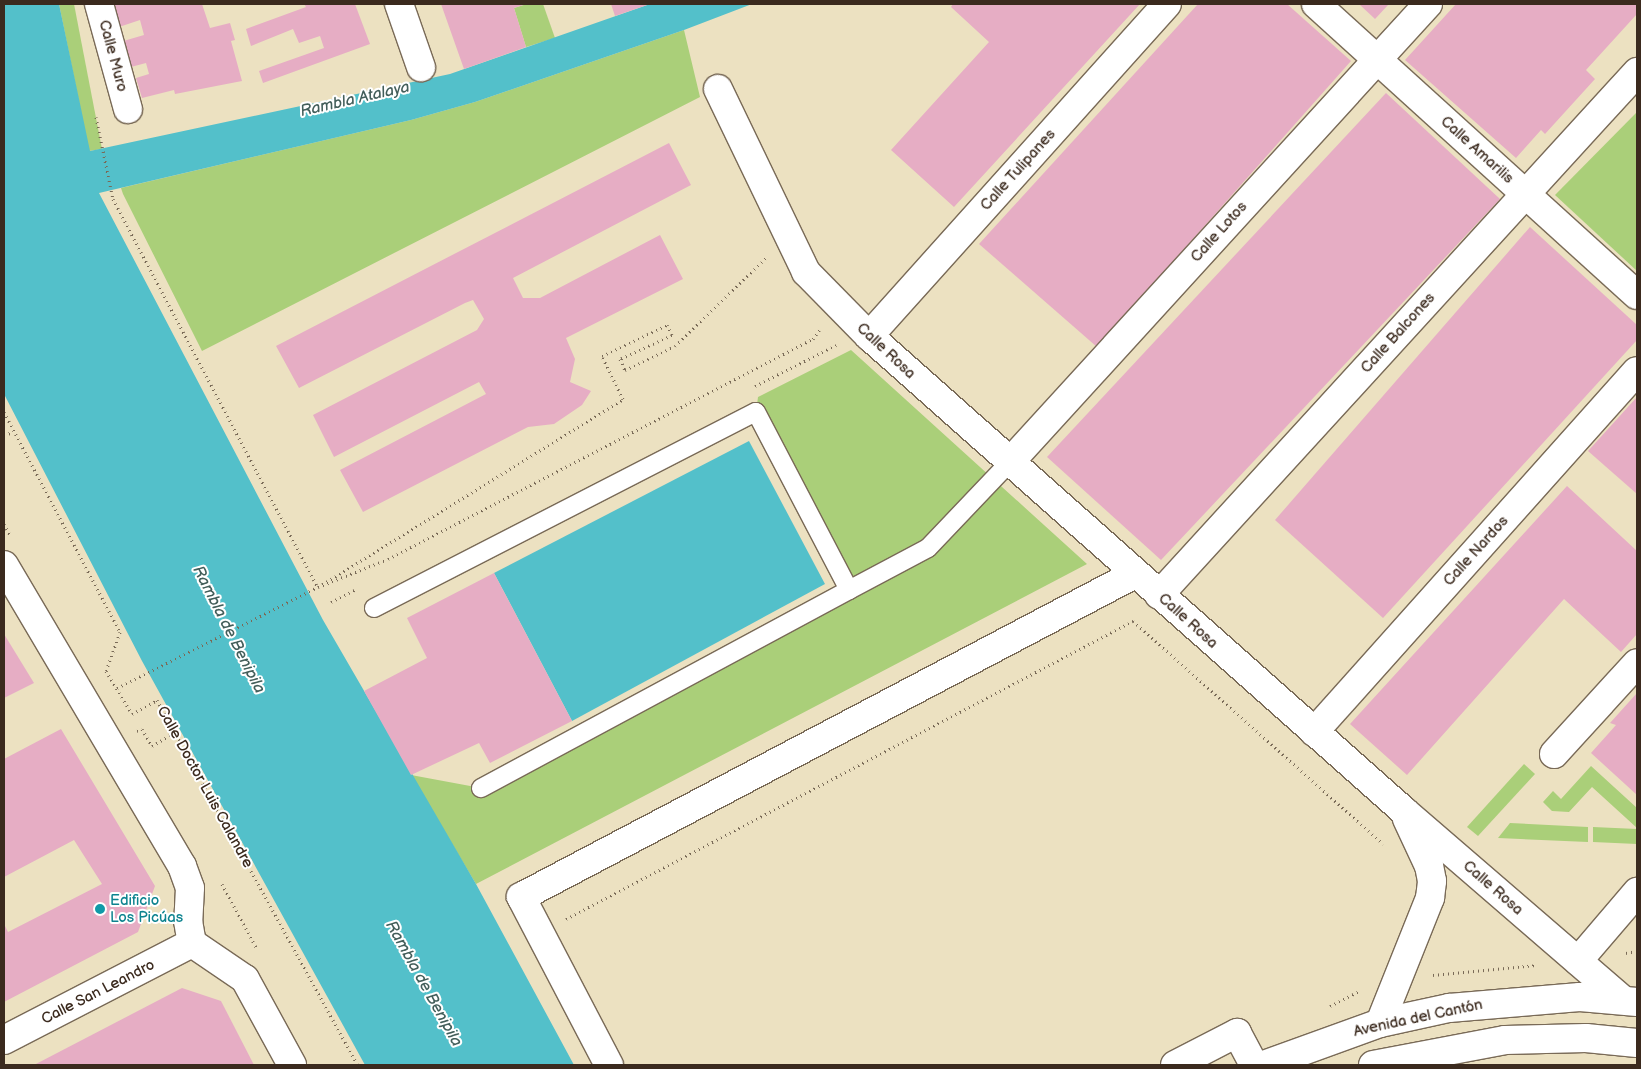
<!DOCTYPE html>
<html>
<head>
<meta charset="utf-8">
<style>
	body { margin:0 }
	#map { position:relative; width:1641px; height:1069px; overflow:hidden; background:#ece1c1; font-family:"Balsamiq Sans",sans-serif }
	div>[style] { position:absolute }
	.green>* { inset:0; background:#aacf79 }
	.water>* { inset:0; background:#53c0ca }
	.building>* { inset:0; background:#e6adc4 }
	.path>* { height:3px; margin-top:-1.5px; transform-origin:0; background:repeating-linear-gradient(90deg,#796a57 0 1px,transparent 0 5px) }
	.roads { filter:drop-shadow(1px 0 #796a57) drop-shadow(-1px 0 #796a57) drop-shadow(0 1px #796a57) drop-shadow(0 -1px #796a57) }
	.lane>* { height:18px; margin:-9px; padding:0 9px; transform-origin:9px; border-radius:9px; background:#fff }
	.street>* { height:28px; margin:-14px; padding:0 14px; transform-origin:14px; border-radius:14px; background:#fff }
	.secondary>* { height:28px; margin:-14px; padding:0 14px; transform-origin:14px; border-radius:14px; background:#fff }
	.dots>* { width:14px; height:14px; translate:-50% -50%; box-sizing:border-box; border:2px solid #fff; border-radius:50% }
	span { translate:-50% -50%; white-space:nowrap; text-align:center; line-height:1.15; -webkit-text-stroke:4px #fff; paint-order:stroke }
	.street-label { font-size:15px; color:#3b2a1e }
	.culture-label { font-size:15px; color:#0d838f }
	.left { translate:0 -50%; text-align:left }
	.water-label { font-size:16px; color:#435e5a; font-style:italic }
	.frame { position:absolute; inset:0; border:5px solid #3b2a1e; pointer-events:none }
</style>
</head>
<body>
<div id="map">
	<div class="green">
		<div style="clip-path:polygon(59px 4px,74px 4px,102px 149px,89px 151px)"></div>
		<div style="clip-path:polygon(527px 4px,543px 4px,555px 38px,526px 47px,514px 8px)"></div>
		<div style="clip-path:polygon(684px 30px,700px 97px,202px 351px,123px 194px,121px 188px,411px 120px,475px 102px)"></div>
		<div style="clip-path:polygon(1637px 112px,1637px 271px,1555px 195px)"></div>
		<div style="clip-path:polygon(851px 350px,1087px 564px,476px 884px,411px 775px,481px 788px,849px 590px,756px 412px,758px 397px)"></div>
		<div style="clip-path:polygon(1524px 764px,1535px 774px,1478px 836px,1467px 827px)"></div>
		<div style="clip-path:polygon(1591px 766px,1637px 808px,1637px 828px,1592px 787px,1569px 812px,1552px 811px,1543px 802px,1553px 791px,1561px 799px)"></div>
		<div style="clip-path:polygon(1510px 823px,1588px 827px,1588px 842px,1498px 838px)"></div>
		<div style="clip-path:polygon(1593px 827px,1637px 829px,1637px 844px,1593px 842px)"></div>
	</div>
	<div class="water">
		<div style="clip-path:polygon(4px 4px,59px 4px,90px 151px,450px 74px,650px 4px,752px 4px,684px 30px,475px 102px,411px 120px,99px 193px,323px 620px,476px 884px,574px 1065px,365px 1065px,142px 661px,4px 394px)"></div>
		<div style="clip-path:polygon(749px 441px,825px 584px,572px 721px,494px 573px)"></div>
	</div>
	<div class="building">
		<div style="clip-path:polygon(110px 4px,202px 4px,210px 28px,230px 23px,235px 40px,231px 41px,242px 81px,175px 94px,174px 90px,142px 98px,136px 78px,149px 74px,146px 63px,127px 68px,120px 42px,144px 35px,140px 20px,116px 28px)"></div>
		<div style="clip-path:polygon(304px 4px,355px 4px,370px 44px,263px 83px,259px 71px,324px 48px,320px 36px,299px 43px,293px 29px,251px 46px,246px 29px,306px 7px)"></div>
		<div style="clip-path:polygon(441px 4px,526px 4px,514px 8px,526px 47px,464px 69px)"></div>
		<div style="clip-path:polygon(611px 4px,650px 4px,615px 16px)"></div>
		<div style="clip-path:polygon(953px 4px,1140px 4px,954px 207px,891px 150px,989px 42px,951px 7px)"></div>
		<div style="clip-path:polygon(1198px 4px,1287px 4px,1351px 61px,1097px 347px,979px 244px)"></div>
		<div style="clip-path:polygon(1359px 4px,1389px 4px,1375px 19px)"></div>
		<div style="clip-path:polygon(1456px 4px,1637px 4px,1637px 14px,1586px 70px,1595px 79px,1545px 134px,1541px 130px,1516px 158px,1405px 60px)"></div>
		<div style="clip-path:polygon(1386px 93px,1500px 199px,1161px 560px,1047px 457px)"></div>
		<div style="clip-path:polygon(669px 143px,691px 185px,513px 278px,523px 298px,540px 298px,660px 235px,683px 279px,566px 338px,575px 359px,570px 382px,591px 391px,582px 405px,554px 424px,528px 427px,363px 512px,340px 470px,486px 394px,479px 382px,334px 457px,313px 415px,477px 330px,484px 319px,473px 300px,465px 303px,299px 388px,276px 346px)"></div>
		<div style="clip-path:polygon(1530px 227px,1637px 325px,1637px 340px,1383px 618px,1275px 520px)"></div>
		<div style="clip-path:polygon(1637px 397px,1637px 494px,1588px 451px)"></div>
		<div style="clip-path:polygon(1567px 486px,1637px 551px,1637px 634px,1621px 652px,1564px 599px,1407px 775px,1350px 724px)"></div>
		<div style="clip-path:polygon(494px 573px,572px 721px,490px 763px,479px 743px,411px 775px,364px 691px,427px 658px,407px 618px)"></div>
		<div style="clip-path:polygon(4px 634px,34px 683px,4px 698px)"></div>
		<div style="clip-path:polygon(1637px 693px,1637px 795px,1591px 753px,1616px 725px,1610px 723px)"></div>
		<div style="clip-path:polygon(61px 729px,155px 886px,138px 932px,4px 1002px,4px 924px,8px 932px,102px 884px,74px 840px,4px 877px,4px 759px)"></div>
		<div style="clip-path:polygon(182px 988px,221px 1001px,254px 1065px,34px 1065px)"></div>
	</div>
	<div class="path">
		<div style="left:96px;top:117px;width:84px;rotate:78.3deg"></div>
		<div style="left:113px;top:199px;width:439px;rotate:62.2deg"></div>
		<div style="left:755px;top:386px;width:91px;rotate:-26.8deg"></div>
		<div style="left:4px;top:412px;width:249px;rotate:62.2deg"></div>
		<div style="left:120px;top:632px;width:41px;rotate:109.7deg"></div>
		<div style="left:106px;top:671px;width:50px;rotate:58.8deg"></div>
		<div style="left:132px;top:714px;width:29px;rotate:-29deg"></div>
		<div style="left:157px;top:700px;width:417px;rotate:61.2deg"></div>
		<div style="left:4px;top:435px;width:9px;rotate:-18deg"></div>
		<div style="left:4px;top:524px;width:13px;rotate:61deg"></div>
		<div style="left:318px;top:587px;width:75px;rotate:-21.8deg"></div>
		<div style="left:388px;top:559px;width:479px;rotate:-27.4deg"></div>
		<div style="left:813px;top:339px;width:12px;rotate:-55deg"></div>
		<div style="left:331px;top:602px;width:27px;rotate:-27deg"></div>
		<div style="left:117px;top:688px;width:225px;rotate:-26.7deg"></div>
		<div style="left:318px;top:587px;width:358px;rotate:-31.6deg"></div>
		<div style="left:623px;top:399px;width:48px;rotate:-116deg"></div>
		<div style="left:602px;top:356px;width:72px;rotate:-25.5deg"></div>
		<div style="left:667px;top:325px;width:11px;rotate:63deg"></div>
		<div style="left:672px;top:335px;width:57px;rotate:155.2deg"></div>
		<div style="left:620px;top:359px;width:12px;rotate:66deg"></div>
		<div style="left:625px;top:370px;width:55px;rotate:-25.6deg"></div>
		<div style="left:675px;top:346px;width:128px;rotate:-44.1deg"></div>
		<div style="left:137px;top:731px;width:5px;rotate:-22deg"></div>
		<div style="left:142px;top:729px;width:20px;rotate:60deg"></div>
		<div style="left:152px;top:746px;width:27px;rotate:-31deg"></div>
		<div style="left:222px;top:884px;width:74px;rotate:61.7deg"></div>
		<div style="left:566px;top:919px;width:641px;rotate:-27.73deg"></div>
		<div style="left:1133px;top:621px;width:335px;rotate:41.7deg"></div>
		<div style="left:1626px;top:953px;width:11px;rotate:-10deg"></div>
		<div style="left:1433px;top:975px;width:103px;rotate:-5.5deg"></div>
		<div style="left:1330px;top:1006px;width:34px;rotate:-27deg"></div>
	</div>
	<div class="roads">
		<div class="lane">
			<div style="left:849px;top:590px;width:89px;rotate:-28deg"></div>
			<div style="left:928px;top:548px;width:119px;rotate:-46.4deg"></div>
			<div style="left:374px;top:608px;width:429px;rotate:-27.2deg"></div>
			<div style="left:756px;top:412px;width:201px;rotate:62.4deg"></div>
			<div style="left:849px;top:590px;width:418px;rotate:151.7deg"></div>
		</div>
		<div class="street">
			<div style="left:99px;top:4px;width:109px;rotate:74.6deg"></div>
			<div style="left:399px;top:4px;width:67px;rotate:70.8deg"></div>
			<div style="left:1316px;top:4px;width:433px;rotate:42.2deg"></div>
			<div style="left:718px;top:89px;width:203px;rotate:64.3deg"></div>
			<div style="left:806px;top:272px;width:90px;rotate:45.5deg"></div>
			<div style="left:869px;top:336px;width:715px;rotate:41.6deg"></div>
			<div style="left:1404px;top:811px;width:289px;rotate:40.8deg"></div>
			<div style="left:869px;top:336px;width:446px;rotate:-48.1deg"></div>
			<div style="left:1010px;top:462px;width:620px;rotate:-47.61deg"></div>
			<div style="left:4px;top:565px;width:350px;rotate:59.4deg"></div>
			<div style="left:182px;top:866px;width:23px;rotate:70deg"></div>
			<div style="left:190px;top:888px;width:33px;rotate:93deg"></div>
			<div style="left:188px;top:921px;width:22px;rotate:80deg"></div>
			<div style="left:192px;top:943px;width:64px;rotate:34.2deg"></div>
			<div style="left:245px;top:979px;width:98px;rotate:61.3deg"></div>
			<div style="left:1159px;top:595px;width:709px;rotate:-47.57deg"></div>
			<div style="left:1314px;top:732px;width:484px;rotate:-48.2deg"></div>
			<div style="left:1554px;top:754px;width:123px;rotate:-47.6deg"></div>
			<div style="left:1578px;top:961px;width:91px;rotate:-49.5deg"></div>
			<div style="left:1380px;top:1023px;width:135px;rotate:-68.2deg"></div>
			<div style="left:1430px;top:898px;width:17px;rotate:-83deg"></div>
			<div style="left:1432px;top:881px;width:15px;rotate:-101deg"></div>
			<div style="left:1429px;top:866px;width:52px;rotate:-115.1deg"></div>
			<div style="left:4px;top:1040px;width:212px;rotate:-27.3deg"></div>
			<div style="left:609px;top:1065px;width:190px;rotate:-117.6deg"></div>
			<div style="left:521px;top:897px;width:694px;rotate:-27.75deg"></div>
			<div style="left:1175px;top:1065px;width:70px;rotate:-27.3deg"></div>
			<div style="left:1237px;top:1033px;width:36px;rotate:62deg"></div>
		</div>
		<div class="secondary">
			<div style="left:1264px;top:1065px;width:123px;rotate:-19.9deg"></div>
			<div style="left:1380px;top:1023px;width:71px;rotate:-12.3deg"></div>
			<div style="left:1449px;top:1008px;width:131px;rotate:-4.8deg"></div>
			<div style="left:1580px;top:997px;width:57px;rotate:5deg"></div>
			<div style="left:1373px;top:1065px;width:134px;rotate:-10.7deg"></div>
			<div style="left:1505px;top:1040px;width:81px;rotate:-1.4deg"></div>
			<div style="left:1586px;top:1038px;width:51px;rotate:5.6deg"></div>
		</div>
	</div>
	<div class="dots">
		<div style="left:100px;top:909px;background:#0f9aa8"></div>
	</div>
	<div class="street-label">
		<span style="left:113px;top:56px;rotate:75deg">Calle Muro</span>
		<span style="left:1477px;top:150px;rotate:42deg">Calle Amarilis</span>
		<span style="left:1018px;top:170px;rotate:-48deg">Calle Tulipanes</span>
		<span style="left:1219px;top:232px;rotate:-48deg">Calle Lotos</span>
		<span style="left:1398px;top:333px;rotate:-48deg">Calle Balcones</span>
		<span style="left:886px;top:351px;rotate:43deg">Calle Rosa</span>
		<span style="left:1476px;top:551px;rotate:-48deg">Calle Nardos</span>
		<span style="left:1188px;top:621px;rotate:42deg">Calle Rosa</span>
		<span style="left:205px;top:787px;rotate:61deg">Calle Doctor Luis Calandre</span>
		<span style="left:1493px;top:888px;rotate:41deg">Calle Rosa</span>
		<span style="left:98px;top:992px;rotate:-27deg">Calle San Leandro</span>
		<span style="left:1418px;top:1018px;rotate:-12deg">Avenida del Cantón</span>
	</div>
	<div class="culture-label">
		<span class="left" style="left:110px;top:909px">Edificio<br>Los Picúas</span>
	</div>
	<div class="water-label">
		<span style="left:355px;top:100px;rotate:-13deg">Rambla Atalaya</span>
		<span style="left:228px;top:630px;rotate:63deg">Rambla de Benipila</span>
		<span style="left:423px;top:984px;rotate:61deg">Rambla de Benipila</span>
	</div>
	<div class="frame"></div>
</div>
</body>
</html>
